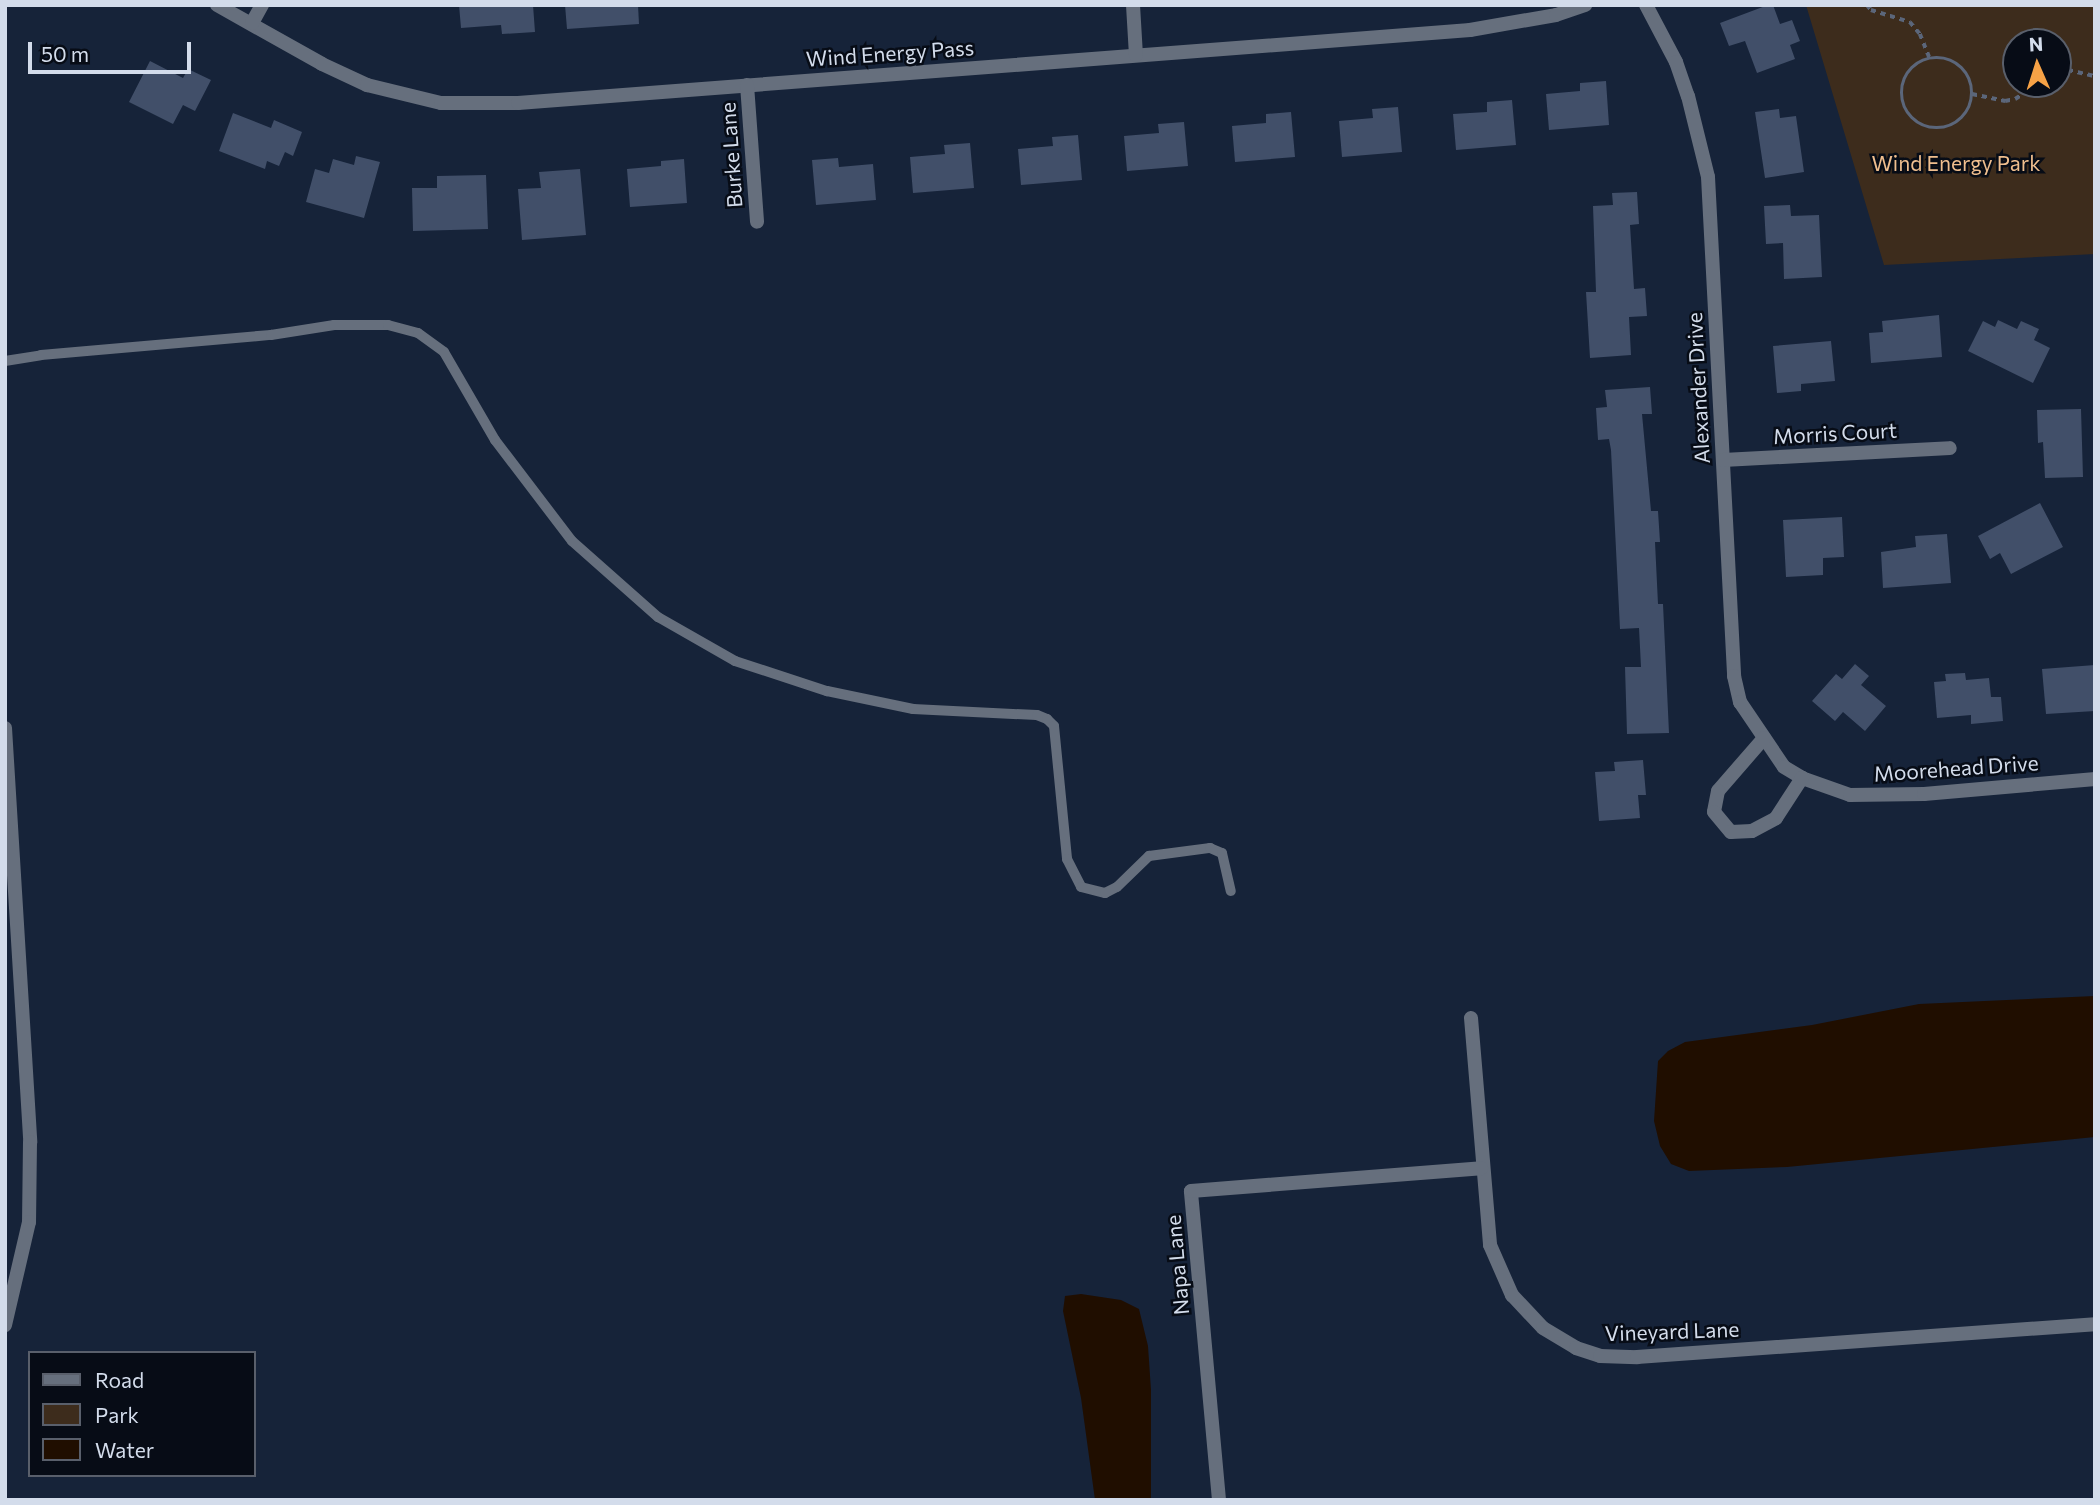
<!DOCTYPE html>
<html>
<head>
<meta charset="utf-8">
<style>
	body { margin:0 }
	#map { position:relative; width:2100px; height:1505px; overflow:hidden; background:#162339; font-family:Commissioner,sans-serif }
	div>[style] { position:absolute }
	.green>* { inset:0; background:#3d2c1c }
	.water>* { inset:0; background:#200e00 }
	.building>* { inset:0; background:#414f69 }
	.path>* { height:3.5px; margin-top:-1.75px; transform-origin:0; background:repeating-linear-gradient(90deg,#5b667a 0 5px,transparent 0 10px) }
	.path>.ring { margin:-1.75px; padding:0; box-sizing:content-box; background:none; border:3.5px solid #5b667a; border-radius:50% }
	.service>* { height:10px; margin:-5px; padding:0 5px; transform-origin:5px; border-radius:5px; background:#666f7d }
	.minor>* { height:14px; margin:-7px; padding:0 7px; transform-origin:7px; border-radius:7px; background:#666f7d }
	.tertiary>* { height:14px; margin:-7px; padding:0 7px; transform-origin:7px; border-radius:7px; background:#666f7d }
	span { translate:-50% -50%; white-space:nowrap; text-align:center; line-height:1.15; -webkit-text-stroke:5px #070c16; paint-order:stroke }
	.street-label { font-size:21px; color:#d3dceb }
	.park-label { font-size:21px; color:#efbe8e }
	.frame { position:absolute; inset:0; border:7px solid #d3dceb; pointer-events:none }
	.legend { position:absolute; left:28px; top:1351px; width:228px; height:126px; box-sizing:border-box; background:#070c16; border:2px solid #595f6b; margin:0; padding:9px 12px; list-style:none; font-size:21px; color:#d3dceb }
	.legend li { display:flex; align-items:center; gap:14px; height:35px }
	.legend b { width:35px; border:2px solid #595f6b }
	.north { position:absolute; left:2002px; top:28px; width:70px; height:70px; box-sizing:border-box; background:#070c16; border:2px solid #595f6b; border-radius:50%; rotate:357deg; font-size:19px; font-weight:700; line-height:28px; text-align:center; color:#d3dceb }
	.north::after { content:''; display:block; margin:auto; width:24px; height:32px; background:#f6a246; clip-path:polygon(50% 0,100% 100%,50% 72%,0 100%) }
	.scale { position:absolute; left:28px; top:42px; width:163px; height:32px; box-sizing:border-box; border:4px solid #d3dceb; border-top:0; padding-left:9px; font-size:21px; line-height:24px; white-space:nowrap; color:#d3dceb; -webkit-text-stroke:5px #070c16; paint-order:stroke }
</style>
</head>
<body>
<div id="map">
	<div class="green">
		<div style="clip-path:polygon(evenodd,1806px 5px,2095px 5px,2095px 254px,1884px 265px,1806px 5px,2016px 42px,2058px 42px,2058px 84px,2016px 84px,2016px 42px)"></div>
	</div>
	<div class="water">
		<div style="clip-path:polygon(2095px 996px,2095px 1137px,1787px 1167px,1689px 1171px,1671px 1164px,1660px 1146px,1654px 1121px,1658px 1061px,1668px 1051px,1685px 1042px,1812px 1025px,1919px 1004px)"></div>
		<div style="clip-path:polygon(1081px 1294px,1121px 1300px,1139px 1309px,1148px 1346px,1151px 1390px,1151px 1500px,1095px 1500px,1081px 1398px,1063px 1311px,1065px 1296px)"></div>
	</div>
	<div class="building">
		<div style="clip-path:polygon(459px 5px,533px 5px,535px 32px,502px 34px,501px 25px,461px 28px)"></div>
		<div style="clip-path:polygon(565px 5px,638px 5px,639px 24px,567px 29px)"></div>
		<div style="clip-path:polygon(1768px 5px,1773px 5px,1780px 24px,1792px 20px,1800px 41px,1790px 45px,1795px 59px,1757px 73px,1745px 41px,1729px 46px,1720px 23px)"></div>
		<div style="clip-path:polygon(150px 61px,183px 78px,188px 69px,211px 80px,195px 111px,183px 105px,173px 124px,129px 102px)"></div>
		<div style="clip-path:polygon(1606px 81px,1609px 125px,1549px 130px,1546px 94px,1580px 91px,1580px 83px)"></div>
		<div style="clip-path:polygon(1512px 100px,1516px 145px,1456px 150px,1453px 114px,1487px 112px,1487px 102px)"></div>
		<div style="clip-path:polygon(1398px 107px,1402px 152px,1342px 157px,1339px 121px,1373px 118px,1372px 109px)"></div>
		<div style="clip-path:polygon(1779px 109px,1780px 118px,1796px 116px,1804px 172px,1765px 178px,1755px 112px)"></div>
		<div style="clip-path:polygon(1291px 112px,1295px 157px,1235px 162px,1232px 126px,1266px 123px,1266px 114px)"></div>
		<div style="clip-path:polygon(233px 113px,271px 128px,274px 120px,302px 132px,293px 156px,285px 152px,279px 166px,267px 161px,265px 169px,219px 151px)"></div>
		<div style="clip-path:polygon(1184px 122px,1188px 166px,1127px 171px,1124px 136px,1159px 133px,1158px 124px)"></div>
		<div style="clip-path:polygon(1078px 135px,1082px 180px,1021px 185px,1018px 149px,1053px 146px,1052px 137px)"></div>
		<div style="clip-path:polygon(970px 143px,974px 188px,913px 193px,910px 157px,945px 154px,944px 145px)"></div>
		<div style="clip-path:polygon(356px 156px,380px 162px,364px 218px,306px 202px,315px 169px,329px 173px,333px 159px,354px 165px)"></div>
		<div style="clip-path:polygon(838px 158px,839px 167px,873px 164px,876px 200px,816px 205px,812px 160px)"></div>
		<div style="clip-path:polygon(684px 159px,687px 203px,630px 207px,627px 169px,661px 166px,661px 161px)"></div>
		<div style="clip-path:polygon(580px 169px,586px 235px,522px 240px,518px 189px,541px 188px,539px 172px)"></div>
		<div style="clip-path:polygon(486px 175px,488px 229px,413px 231px,412px 188px,437px 188px,437px 176px)"></div>
		<div style="clip-path:polygon(1637px 192px,1639px 224px,1630px 225px,1634px 289px,1645px 288px,1647px 316px,1629px 317px,1631px 355px,1590px 358px,1586px 292px,1596px 292px,1593px 206px,1613px 205px,1612px 193px)"></div>
		<div style="clip-path:polygon(1790px 205px,1791px 216px,1819px 215px,1822px 277px,1784px 279px,1783px 243px,1766px 244px,1764px 206px)"></div>
		<div style="clip-path:polygon(1939px 315px,1942px 357px,1871px 363px,1869px 333px,1883px 332px,1882px 321px)"></div>
		<div style="clip-path:polygon(1998px 320px,2017px 329px,2021px 321px,2039px 329px,2034px 340px,2050px 348px,2033px 383px,1968px 351px,1983px 321px,1995px 327px)"></div>
		<div style="clip-path:polygon(1831px 341px,1835px 381px,1801px 384px,1801px 391px,1777px 393px,1773px 346px)"></div>
		<div style="clip-path:polygon(1650px 387px,1652px 414px,1642px 414px,1651px 511px,1658px 511px,1660px 542px,1655px 542px,1658px 604px,1663px 604px,1669px 733px,1627px 734px,1625px 667px,1641px 667px,1639px 628px,1620px 629px,1611px 450px,1609px 439px,1598px 440px,1596px 408px,1607px 407px,1605px 390px)"></div>
		<div style="clip-path:polygon(2081px 409px,2083px 477px,2045px 478px,2043px 442px,2038px 443px,2037px 410px)"></div>
		<div style="clip-path:polygon(2040px 503px,2063px 547px,2011px 574px,2000px 553px,1990px 559px,1978px 536px)"></div>
		<div style="clip-path:polygon(1842px 517px,1844px 557px,1823px 558px,1823px 575px,1786px 577px,1783px 520px)"></div>
		<div style="clip-path:polygon(1947px 534px,1951px 583px,1883px 588px,1881px 552px,1916px 547px,1915px 536px)"></div>
		<div style="clip-path:polygon(1855px 664px,1869px 676px,1861px 685px,1886px 706px,1865px 731px,1843px 712px,1835px 721px,1812px 701px,1836px 674px,1842px 679px)"></div>
		<div style="clip-path:polygon(2095px 665px,2095px 711px,2046px 714px,2042px 669px)"></div>
		<div style="clip-path:polygon(1965px 673px,1966px 680px,1989px 678px,1991px 697px,2001px 697px,2003px 721px,1971px 724px,1971px 715px,1937px 718px,1934px 682px,1946px 681px,1945px 674px)"></div>
		<div style="clip-path:polygon(1643px 760px,1646px 795px,1638px 795px,1640px 818px,1599px 821px,1595px 772px,1615px 771px,1614px 762px)"></div>
	</div>
	<div class="path">
		<div style="left:1867px;top:5px;width:6px;rotate:51deg"></div>
		<div style="left:1871px;top:10px;width:41px;rotate:17.1deg"></div>
		<div style="left:1910px;top:22px;width:16px;rotate:50deg"></div>
		<div style="left:1920px;top:34px;width:27px;rotate:68deg"></div>
		<div class="ring" style="left:1902px;top:58px;width:66.5px;height:66.5px"></div>
		<div style="left:2058px;top:72px;width:10px;rotate:-11deg"></div>
		<div style="left:2068px;top:70px;width:28px;rotate:13deg"></div>
		<div style="left:1972px;top:94px;width:34px;rotate:12deg"></div>
		<div style="left:2005px;top:101px;width:10px;rotate:-11deg"></div>
		<div style="left:2015px;top:99px;width:27px;rotate:-33deg"></div>
	</div>
	<div class="service">
		<div style="left:5px;top:361px;width:36px;rotate:-9deg"></div>
		<div style="left:41px;top:355px;width:231px;rotate:-5deg"></div>
		<div style="left:271px;top:335px;width:64px;rotate:-9deg"></div>
		<div style="left:334px;top:325px;width:54px"></div>
		<div style="left:388px;top:325px;width:31px;rotate:15deg"></div>
		<div style="left:418px;top:333px;width:32px;rotate:36deg"></div>
		<div style="left:444px;top:352px;width:102px;rotate:59.9deg"></div>
		<div style="left:495px;top:440px;width:127px;rotate:52.7deg"></div>
		<div style="left:572px;top:541px;width:115px;rotate:41.5deg"></div>
		<div style="left:658px;top:617px;width:89px;rotate:29.7deg"></div>
		<div style="left:735px;top:661px;width:97px;rotate:18.1deg"></div>
		<div style="left:827px;top:691px;width:88px;rotate:11.8deg"></div>
		<div style="left:913px;top:709px;width:124px;rotate:2.8deg"></div>
		<div style="left:1037px;top:715px;width:11px;rotate:22deg"></div>
		<div style="left:1047px;top:719px;width:10px;rotate:45deg"></div>
		<div style="left:1054px;top:726px;width:134px;rotate:84.4deg"></div>
		<div style="left:1067px;top:859px;width:31px;rotate:63deg"></div>
		<div style="left:1081px;top:887px;width:25px;rotate:14deg"></div>
		<div style="left:1105px;top:893px;width:13px;rotate:-27deg"></div>
		<div style="left:1117px;top:887px;width:45px;rotate:-44.1deg"></div>
		<div style="left:1149px;top:856px;width:62px;rotate:-7.5deg"></div>
		<div style="left:1210px;top:848px;width:13px;rotate:23deg"></div>
		<div style="left:1222px;top:853px;width:39px;rotate:77deg"></div>
	</div>
	<div class="minor">
		<div style="left:217px;top:5px;width:120px;rotate:29.3deg"></div>
		<div style="left:322px;top:64px;width:50px;rotate:25deg"></div>
		<div style="left:367px;top:85px;width:76px;rotate:13.7deg"></div>
		<div style="left:441px;top:103px;width:77px"></div>
		<div style="left:518px;top:103px;width:955px;rotate:-4.38deg"></div>
		<div style="left:1470px;top:30px;width:87px;rotate:-9.9deg"></div>
		<div style="left:1556px;top:15px;width:31px;rotate:-19deg"></div>
		<div style="left:1133px;top:5px;width:50px;rotate:86.6deg"></div>
		<div style="left:1646px;top:5px;width:64px;rotate:62.2deg"></div>
		<div style="left:1676px;top:62px;width:36px;rotate:71deg"></div>
		<div style="left:1688px;top:96px;width:83px;rotate:76.1deg"></div>
		<div style="left:1708px;top:177px;width:500px;rotate:87deg"></div>
		<div style="left:1734px;top:676px;width:27px;rotate:77deg"></div>
		<div style="left:1740px;top:702px;width:78px;rotate:55.9deg"></div>
		<div style="left:1784px;top:767px;width:21px;rotate:31deg"></div>
		<div style="left:1802px;top:778px;width:51px;rotate:19.5deg"></div>
		<div style="left:1850px;top:795px;width:74px;rotate:-0.8deg"></div>
		<div style="left:1924px;top:794px;width:172px;rotate:-5deg"></div>
		<div style="left:252px;top:23px;width:21px;rotate:-61deg"></div>
		<div style="left:747px;top:85px;width:137px;rotate:85.8deg"></div>
		<div style="left:1723px;top:460px;width:227px;rotate:-3deg"></div>
		<div style="left:1764px;top:738px;width:70px;rotate:131deg"></div>
		<div style="left:1718px;top:791px;width:21px;rotate:101deg"></div>
		<div style="left:1714px;top:812px;width:26px;rotate:50deg"></div>
		<div style="left:1731px;top:832px;width:21px;rotate:-3deg"></div>
		<div style="left:1752px;top:831px;width:27px;rotate:-28deg"></div>
		<div style="left:1776px;top:818px;width:48px;rotate:-57deg"></div>
		<div style="left:1471px;top:1018px;width:228px;rotate:85.2deg"></div>
		<div style="left:1490px;top:1245px;width:55px;rotate:66.3deg"></div>
		<div style="left:1512px;top:1295px;width:45px;rotate:46.8deg"></div>
		<div style="left:1543px;top:1328px;width:39px;rotate:31deg"></div>
		<div style="left:1576px;top:1348px;width:25px;rotate:18deg"></div>
		<div style="left:1600px;top:1356px;width:37px;rotate:2deg"></div>
		<div style="left:1637px;top:1357px;width:459px;rotate:-4.1deg"></div>
		<div style="left:1219px;top:1500px;width:310px;rotate:-95.2deg"></div>
		<div style="left:1191px;top:1191px;width:291px;rotate:-4.5deg"></div>
	</div>
	<div class="tertiary">
		<div style="left:5px;top:728px;width:415px;rotate:86.5deg"></div>
		<div style="left:30px;top:1142px;width:80px;rotate:90.7deg"></div>
		<div style="left:29px;top:1222px;width:106px;rotate:103.1deg"></div>
	</div>
	<div class="street-label">
		<span style="left:890px;top:53px;rotate:-4deg">Wind Energy Pass</span>
		<span style="left:731px;top:155px;rotate:-94deg">Burke Lane</span>
		<span style="left:1698px;top:388px;rotate:-93deg">Alexander Drive</span>
		<span style="left:1835px;top:433px;rotate:-3deg">Morris Court</span>
		<span style="left:1956px;top:768px;rotate:-4deg">Moorehead Drive</span>
		<span style="left:1177px;top:1265px;rotate:-95deg">Napa Lane</span>
		<span style="left:1672px;top:1331px;rotate:-2deg">Vineyard Lane</span>
	</div>
	<div class="park-label">
		<span style="left:1956px;top:163px">Wind Energy Park</span>
	</div>
	<div class="frame"></div>
	<ul class="legend">
	<li><b style="height:9px;background:#666f7d"></b>Road</li>
	<li><b style="height:19px;background:#3d2c1c"></b>Park</li>
	<li><b style="height:19px;background:#200e00"></b>Water</li>
	</ul>
	<div class="north">N</div>
	<div class="scale">50 m</div>
</div>
</body>
</html>
